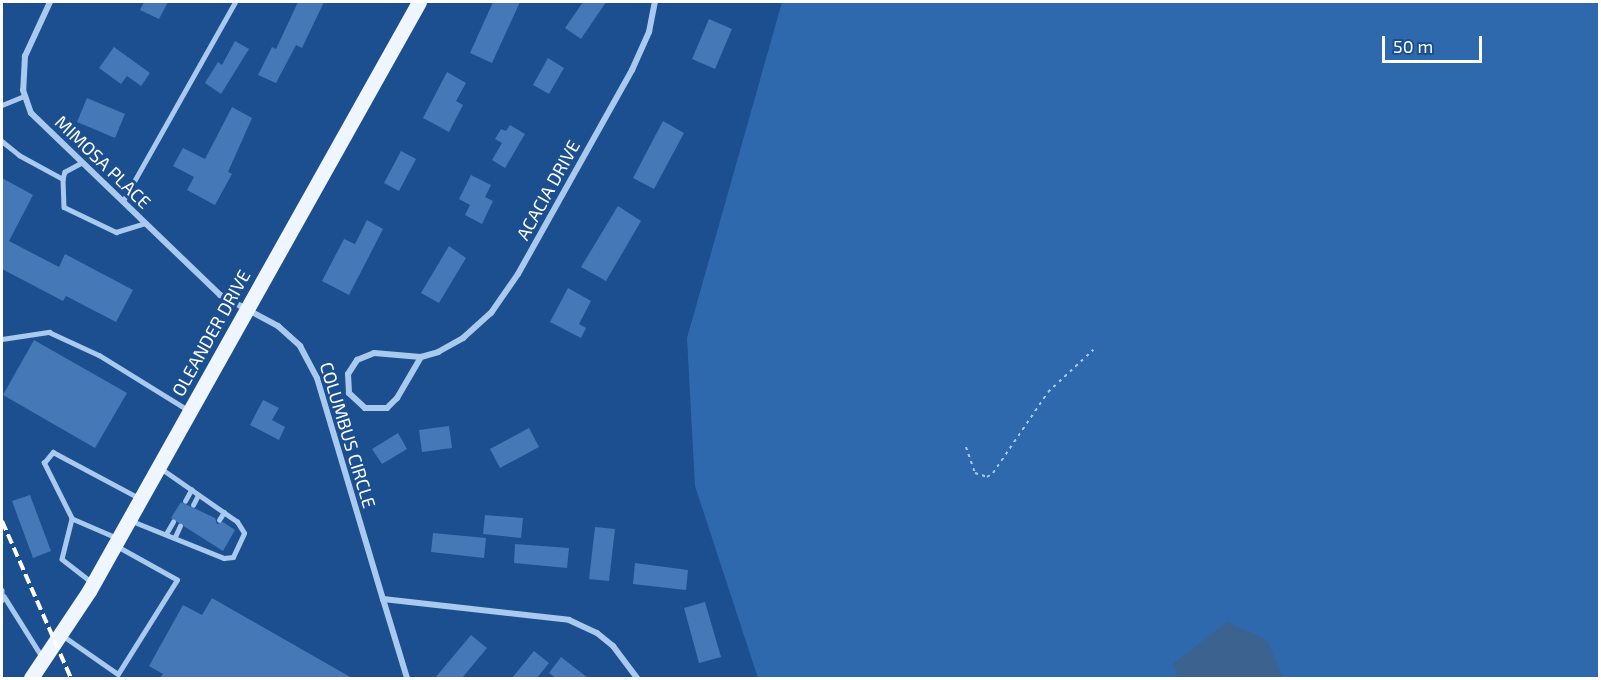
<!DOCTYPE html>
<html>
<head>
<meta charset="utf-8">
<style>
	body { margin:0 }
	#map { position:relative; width:1601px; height:680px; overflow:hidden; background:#1b4f8f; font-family:"Exo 2",sans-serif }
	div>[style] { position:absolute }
	.green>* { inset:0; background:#2e69ad }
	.water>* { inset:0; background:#3c6290 }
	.building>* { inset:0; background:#4478b7 }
	.path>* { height:2px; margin-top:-1px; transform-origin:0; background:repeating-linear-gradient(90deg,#a9c9ee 0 3px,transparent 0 7.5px) }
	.lane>* { height:4.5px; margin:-2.25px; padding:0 2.25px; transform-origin:2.25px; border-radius:2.25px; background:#a9c9ee }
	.street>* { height:6px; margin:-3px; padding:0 3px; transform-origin:3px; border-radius:3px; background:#a9c9ee }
	.primary>* { height:15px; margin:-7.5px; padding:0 7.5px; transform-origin:7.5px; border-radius:7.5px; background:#f0f6ff }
	.rail>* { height:4px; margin-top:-2px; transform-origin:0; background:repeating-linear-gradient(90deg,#fff 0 10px,transparent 0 14.5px) }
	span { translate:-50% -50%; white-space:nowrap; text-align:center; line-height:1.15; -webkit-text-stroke:6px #1b4f8f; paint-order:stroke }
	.street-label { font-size:18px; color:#fff }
	.frame { position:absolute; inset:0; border:3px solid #fff; pointer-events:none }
	.scale { position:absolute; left:1382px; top:36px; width:100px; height:27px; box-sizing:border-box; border:3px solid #fff; border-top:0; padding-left:8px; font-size:18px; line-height:21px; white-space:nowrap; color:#fff; -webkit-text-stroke:4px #1b4f8f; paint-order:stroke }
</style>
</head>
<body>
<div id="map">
	<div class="green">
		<div style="clip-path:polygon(782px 2px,1599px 2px,1599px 678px,758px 678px,695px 486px,687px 338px)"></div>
	</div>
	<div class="water">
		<div style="clip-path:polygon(1227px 622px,1267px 640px,1283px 678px,1178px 678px,1173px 664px)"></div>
	</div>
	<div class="building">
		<div style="clip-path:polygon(144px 2px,168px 2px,159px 19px,140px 10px)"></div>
		<div style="clip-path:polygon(298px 2px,324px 2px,302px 48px,296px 45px,276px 83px,258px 75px,272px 47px,276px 49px)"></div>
		<div style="clip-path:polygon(493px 2px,520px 2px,492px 63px,470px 53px)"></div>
		<div style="clip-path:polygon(583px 2px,606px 2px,581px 39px,565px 28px)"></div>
		<div style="clip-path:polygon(709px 19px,732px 29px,715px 69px,692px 59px)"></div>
		<div style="clip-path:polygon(235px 41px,249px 49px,221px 94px,205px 83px,218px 62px,222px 65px)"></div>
		<div style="clip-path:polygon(114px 47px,150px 73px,141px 86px,127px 76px,121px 84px,99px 68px)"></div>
		<div style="clip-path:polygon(548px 58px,564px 68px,549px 94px,533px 85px)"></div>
		<div style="clip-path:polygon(447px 72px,466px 83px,456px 101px,463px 105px,449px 132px,423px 118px)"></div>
		<div style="clip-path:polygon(87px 98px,125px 114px,115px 138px,77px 122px)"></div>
		<div style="clip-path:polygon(232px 107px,252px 118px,228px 172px,232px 174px,215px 205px,187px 190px,194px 177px,173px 166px,183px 148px,205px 159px)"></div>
		<div style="clip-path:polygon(663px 121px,684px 133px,654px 189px,633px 178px)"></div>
		<div style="clip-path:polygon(510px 125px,525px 134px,505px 168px,492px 160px,502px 143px,495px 139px,501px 129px,506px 131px)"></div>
		<div style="clip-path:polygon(401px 151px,416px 159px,399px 191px,384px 183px)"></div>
		<div style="clip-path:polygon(471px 175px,491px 185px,485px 197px,493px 201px,482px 224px,465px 215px,470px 205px,459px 199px)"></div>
		<div style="clip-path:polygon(2px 178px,33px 195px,9px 241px,59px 267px,65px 254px,133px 290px,116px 322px,66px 296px,63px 301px,2px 269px)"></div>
		<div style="clip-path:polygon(618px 206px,641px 221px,606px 281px,581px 267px)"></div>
		<div style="clip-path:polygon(367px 220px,383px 229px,349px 295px,322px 281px,344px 239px,355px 244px)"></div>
		<div style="clip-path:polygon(449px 246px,466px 258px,439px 303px,421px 293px)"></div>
		<div style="clip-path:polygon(568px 288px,591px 301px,579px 324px,586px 328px,581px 338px,550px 322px)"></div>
		<div style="clip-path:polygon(34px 340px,127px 393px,95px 448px,3px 395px)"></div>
		<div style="clip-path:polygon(263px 400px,279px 408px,272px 420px,285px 427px,279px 440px,250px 425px)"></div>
		<div style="clip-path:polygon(449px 426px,452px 448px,422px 452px,419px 430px)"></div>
		<div style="clip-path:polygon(529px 428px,539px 447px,500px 468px,490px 449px)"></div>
		<div style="clip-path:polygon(398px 433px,407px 449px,382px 464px,372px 449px)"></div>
		<div style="clip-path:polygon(30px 495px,51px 551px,33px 558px,12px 501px)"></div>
		<div style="clip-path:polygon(181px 502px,215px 518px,217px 524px,223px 522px,235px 530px,223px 551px,171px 518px)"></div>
		<div style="clip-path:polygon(485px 515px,523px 518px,521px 538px,483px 534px)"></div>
		<div style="clip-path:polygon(595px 527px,615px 529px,609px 581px,589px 579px)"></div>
		<div style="clip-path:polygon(433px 533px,486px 538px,484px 558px,431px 552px)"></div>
		<div style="clip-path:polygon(515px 544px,569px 548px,567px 568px,514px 563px)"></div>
		<div style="clip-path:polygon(635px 563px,688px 570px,686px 590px,633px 584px)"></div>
		<div style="clip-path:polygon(212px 598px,352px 678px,160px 678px,163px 674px,149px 666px,183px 605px,202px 615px)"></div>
		<div style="clip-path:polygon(705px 602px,721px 657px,699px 663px,684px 608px)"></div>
		<div style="clip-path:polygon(471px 635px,487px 648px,462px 678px,435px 678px)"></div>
		<div style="clip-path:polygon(534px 651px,549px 663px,537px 678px,512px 678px)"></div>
		<div style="clip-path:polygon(561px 657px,588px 678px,556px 678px,549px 673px)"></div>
	</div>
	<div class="path">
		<div style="left:966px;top:447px;width:28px;rotate:71deg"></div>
		<div style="left:975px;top:473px;width:13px;rotate:18deg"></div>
		<div style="left:987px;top:477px;width:7px;rotate:-34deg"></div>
		<div style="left:993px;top:473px;width:98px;rotate:-55.8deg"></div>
		<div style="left:1048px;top:392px;width:62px;rotate:-43deg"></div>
	</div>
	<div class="lane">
		<div style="left:2px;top:105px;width:24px;rotate:-22deg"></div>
		<div style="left:2px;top:141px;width:22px;rotate:39deg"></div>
		<div style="left:19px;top:155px;width:50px;rotate:28.6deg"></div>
		<div style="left:82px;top:163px;width:19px;rotate:152deg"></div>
		<div style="left:65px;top:172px;width:7px;rotate:106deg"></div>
		<div style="left:63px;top:179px;width:28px;rotate:88deg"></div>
		<div style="left:64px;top:207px;width:58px;rotate:25.7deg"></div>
		<div style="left:116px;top:232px;width:30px;rotate:-17deg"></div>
		<div style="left:123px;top:201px;width:228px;rotate:-60.6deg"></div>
		<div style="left:2px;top:339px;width:48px;rotate:-8.5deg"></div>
		<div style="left:49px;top:332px;width:55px;rotate:24.7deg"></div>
		<div style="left:99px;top:355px;width:105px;rotate:31.7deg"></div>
		<div style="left:185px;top:501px;width:13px;rotate:-61deg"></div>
		<div style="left:193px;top:505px;width:11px;rotate:-63deg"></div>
		<div style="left:72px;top:519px;width:41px;rotate:104deg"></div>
		<div style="left:62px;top:559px;width:37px;rotate:38deg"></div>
		<div style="left:219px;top:520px;width:9px;rotate:-58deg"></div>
		<div style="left:132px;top:521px;width:99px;rotate:21.9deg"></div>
		<div style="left:224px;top:558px;width:9px;rotate:-6deg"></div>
		<div style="left:233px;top:557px;width:26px;rotate:-65deg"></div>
		<div style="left:244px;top:533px;width:13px;rotate:-122deg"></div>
		<div style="left:237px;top:522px;width:93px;rotate:-145.1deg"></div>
		<div style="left:166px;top:534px;width:14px;rotate:-60deg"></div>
		<div style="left:175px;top:537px;width:12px;rotate:-66deg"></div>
		<div style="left:116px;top:538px;width:48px;rotate:-156.6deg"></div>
		<div style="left:72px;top:519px;width:63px;rotate:-116.6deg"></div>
		<div style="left:44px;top:463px;width:14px;rotate:-51deg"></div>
		<div style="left:53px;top:452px;width:98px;rotate:28.1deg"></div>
		<div style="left:2px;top:590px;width:10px;rotate:90deg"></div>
		<div style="left:4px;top:596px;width:70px;rotate:57.9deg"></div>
		<div style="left:62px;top:635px;width:68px;rotate:34.9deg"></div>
		<div style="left:118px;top:674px;width:111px;rotate:-57.9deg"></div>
		<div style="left:177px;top:580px;width:70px;rotate:-150.9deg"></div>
	</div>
	<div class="street">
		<div style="left:50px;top:2px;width:60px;rotate:114.8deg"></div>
		<div style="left:25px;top:56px;width:34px;rotate:93deg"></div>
		<div style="left:23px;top:90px;width:24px;rotate:71deg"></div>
		<div style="left:31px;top:113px;width:262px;rotate:43.9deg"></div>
		<div style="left:220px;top:295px;width:66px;rotate:28.1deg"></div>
		<div style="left:278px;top:326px;width:30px;rotate:42deg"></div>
		<div style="left:300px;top:346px;width:36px;rotate:62deg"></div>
		<div style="left:317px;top:378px;width:231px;rotate:73.4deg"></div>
		<div style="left:421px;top:357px;width:48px;rotate:120.3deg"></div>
		<div style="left:397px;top:398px;width:14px;rotate:135deg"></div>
		<div style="left:387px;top:408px;width:22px;rotate:180deg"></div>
		<div style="left:365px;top:408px;width:22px;rotate:-137deg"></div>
		<div style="left:349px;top:393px;width:19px;rotate:-93deg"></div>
		<div style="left:348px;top:374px;width:17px;rotate:-57deg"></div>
		<div style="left:357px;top:360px;width:18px;rotate:-22deg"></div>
		<div style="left:374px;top:353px;width:47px;rotate:4.9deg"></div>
		<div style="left:421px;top:357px;width:18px;rotate:-16deg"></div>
		<div style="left:438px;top:352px;width:29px;rotate:-29deg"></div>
		<div style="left:463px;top:338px;width:38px;rotate:-42deg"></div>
		<div style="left:491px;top:313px;width:47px;rotate:-55.3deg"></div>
		<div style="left:518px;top:274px;width:234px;rotate:-60.8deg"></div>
		<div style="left:632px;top:70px;width:42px;rotate:-65.9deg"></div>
		<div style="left:649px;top:32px;width:31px;rotate:-79deg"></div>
		<div style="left:407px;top:678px;width:83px;rotate:-106.9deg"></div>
		<div style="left:383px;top:599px;width:187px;rotate:6.4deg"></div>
		<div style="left:569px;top:620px;width:31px;rotate:25deg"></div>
		<div style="left:597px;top:633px;width:21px;rotate:39deg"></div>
		<div style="left:613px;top:646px;width:40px;rotate:53deg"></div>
	</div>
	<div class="primary">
		<div style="left:31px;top:678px;width:105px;rotate:-56.3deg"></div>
		<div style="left:89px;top:591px;width:675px;rotate:-60.74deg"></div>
	</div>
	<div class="rail">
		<div style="left:2px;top:521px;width:171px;rotate:66.3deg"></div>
	</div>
	<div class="street-label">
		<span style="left:103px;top:162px;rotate:44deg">MIMOSA PLACE</span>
		<span style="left:548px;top:190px;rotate:-61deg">ACACIA DRIVE</span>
		<span style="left:211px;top:333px;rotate:-61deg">OLEANDER DRIVE</span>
		<span style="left:348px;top:435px;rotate:73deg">COLUMBUS CIRCLE</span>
	</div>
	<div class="frame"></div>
	<div class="scale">50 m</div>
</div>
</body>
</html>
